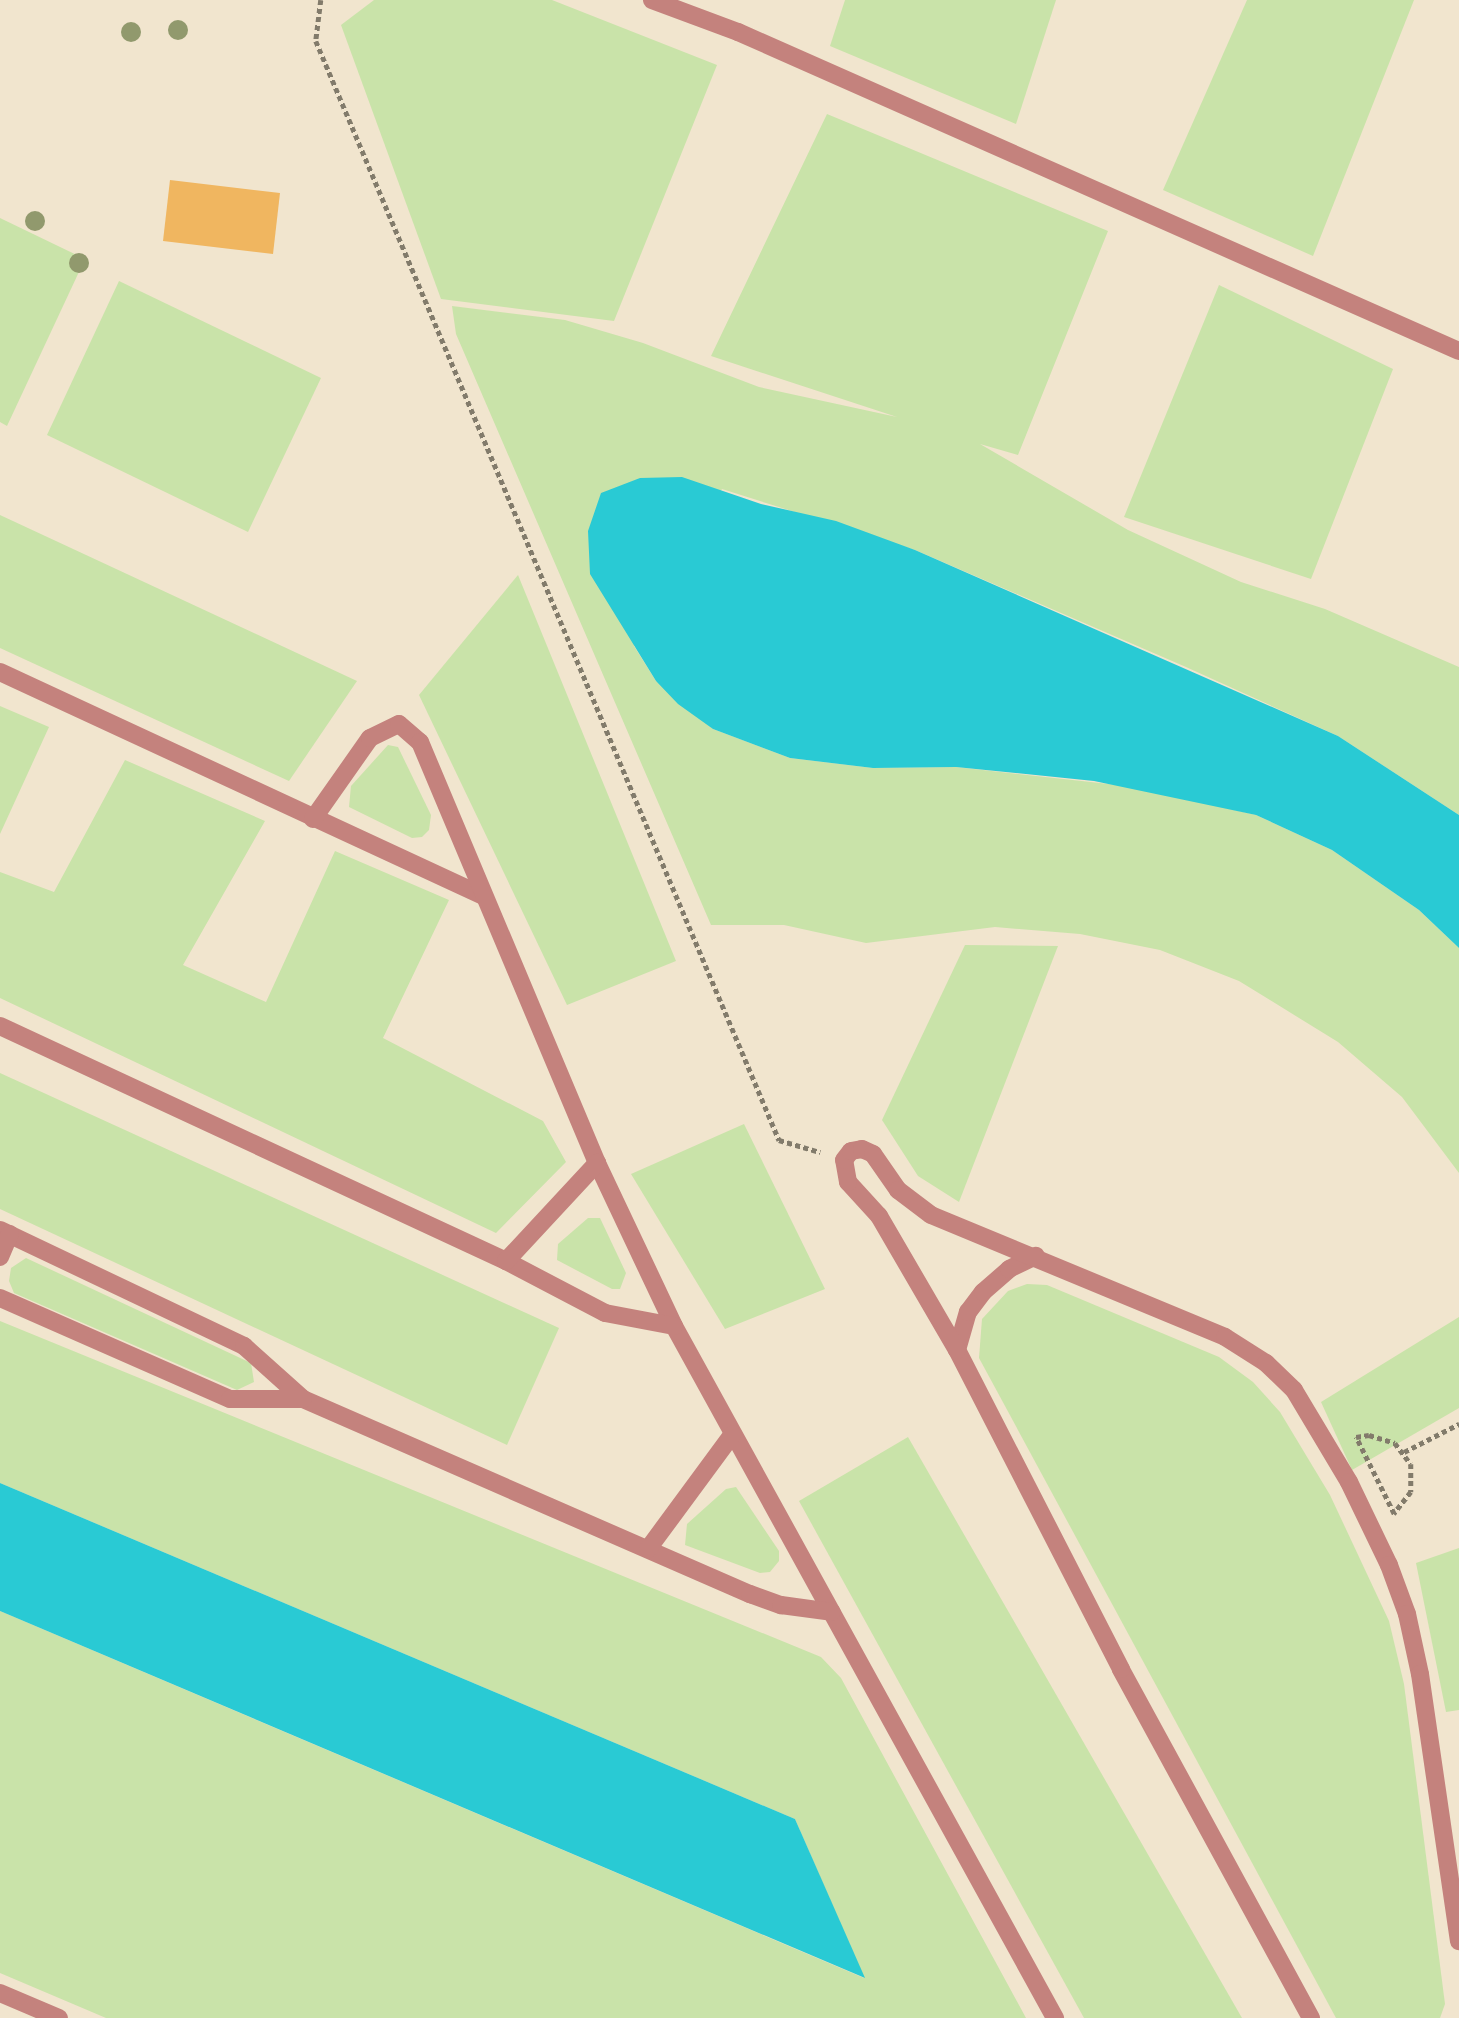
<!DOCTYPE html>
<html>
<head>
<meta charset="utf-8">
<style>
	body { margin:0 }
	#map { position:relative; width:1459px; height:2018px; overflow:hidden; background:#f1e5ce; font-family:"Asap Condensed",sans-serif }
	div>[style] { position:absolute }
	.green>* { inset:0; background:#c9e3a9 }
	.water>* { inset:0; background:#29cad4 }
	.building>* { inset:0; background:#f0b660 }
	.path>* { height:4.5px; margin-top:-2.25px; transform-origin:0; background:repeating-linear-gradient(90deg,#827b6b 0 5px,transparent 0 8.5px) }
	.minor>* { height:18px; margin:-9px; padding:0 9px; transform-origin:9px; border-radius:9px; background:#c4827d }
	.trees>* { width:20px; height:20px; margin:-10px; border-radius:50%; background:#91996d }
	span { translate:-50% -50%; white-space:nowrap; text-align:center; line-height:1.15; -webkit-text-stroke:7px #f1e5ce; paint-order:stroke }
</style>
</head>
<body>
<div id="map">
	<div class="green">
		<div style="clip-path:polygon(374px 0,552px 0,717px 65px,614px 321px,441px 299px,341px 25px)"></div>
		<div style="clip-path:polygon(845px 0,1056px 0,1016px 124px,830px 46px)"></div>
		<div style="clip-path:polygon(1247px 0,1414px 0,1313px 256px,1163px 190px)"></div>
		<div style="clip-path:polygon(827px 114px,1108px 231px,1018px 455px,980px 444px,1128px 530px,1241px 582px,1325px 609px,1459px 667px,1459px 815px,1338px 736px,1186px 667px,915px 550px,722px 489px,634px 646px,656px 681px,713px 729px,790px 758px,873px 768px,956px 767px,1136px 787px,1256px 815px,1332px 850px,1419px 910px,1459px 948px,1459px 1173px,1402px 1097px,1338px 1042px,1239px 981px,1160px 950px,1080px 934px,995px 927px,866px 943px,784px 925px,711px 925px,456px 334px,452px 306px,565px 320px,643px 343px,759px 387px,897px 417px,711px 356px)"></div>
		<div style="clip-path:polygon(0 218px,85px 259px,7px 426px,0 422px)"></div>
		<div style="clip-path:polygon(119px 281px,321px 378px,248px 532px,47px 435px)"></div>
		<div style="clip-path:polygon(1219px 285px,1393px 369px,1311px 579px,1124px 517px)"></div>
		<div style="clip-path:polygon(0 515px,357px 681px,289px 781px,0 648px)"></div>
		<div style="clip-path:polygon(518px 575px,676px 961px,567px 1005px,419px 695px)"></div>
		<div style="clip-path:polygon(0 706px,49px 727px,0 834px)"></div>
		<div style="clip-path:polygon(388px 745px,398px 747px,431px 815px,429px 830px,422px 837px,412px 838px,349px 807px,351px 786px)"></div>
		<div style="clip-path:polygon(125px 760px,265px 821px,183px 965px,266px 1002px,335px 851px,449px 900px,383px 1038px,543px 1121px,566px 1162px,496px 1233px,0 998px,0 872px,54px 892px)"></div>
		<div style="clip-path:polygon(965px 945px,1058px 946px,959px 1202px,918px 1176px,882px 1120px)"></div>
		<div style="clip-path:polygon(0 1073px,559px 1328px,507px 1445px,0 1209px)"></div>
		<div style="clip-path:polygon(744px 1124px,825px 1289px,725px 1329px,631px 1174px)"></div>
		<div style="clip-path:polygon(588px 1218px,600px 1218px,626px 1273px,620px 1289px,612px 1289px,557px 1260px,558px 1244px)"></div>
		<div style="clip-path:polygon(26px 1258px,251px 1363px,254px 1382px,237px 1390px,14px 1293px,9px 1281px,11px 1268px)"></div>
		<div style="clip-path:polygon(1027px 1284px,1047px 1285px,1219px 1357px,1253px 1382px,1280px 1412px,1330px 1495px,1389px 1621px,1404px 1684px,1445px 2004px,1440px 2018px,1336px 2018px,979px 1358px,982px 1319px,1008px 1291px)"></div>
		<div style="clip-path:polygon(1459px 1317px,1459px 1408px,1352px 1470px,1321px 1402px)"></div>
		<div style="clip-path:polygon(0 1321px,821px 1657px,841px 1678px,1026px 2018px,106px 2018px,0 1973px,0 1611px,864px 1978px,795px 1819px,0 1483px)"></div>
		<div style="clip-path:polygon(908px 1437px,1242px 2018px,1084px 2018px,799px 1501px)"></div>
		<div style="clip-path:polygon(736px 1487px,779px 1551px,779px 1561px,770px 1572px,760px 1573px,685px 1545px,687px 1524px,726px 1489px)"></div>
		<div style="clip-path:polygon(1459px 1548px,1459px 1710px,1446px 1712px,1416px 1563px)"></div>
	</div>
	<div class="water">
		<div style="clip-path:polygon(682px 477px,761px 504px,836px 521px,915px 550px,1338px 736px,1459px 815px,1459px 948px,1419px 910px,1332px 850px,1256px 815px,1094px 781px,956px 767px,873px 768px,790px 758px,713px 729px,678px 704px,656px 681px,590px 574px,588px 531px,601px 493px,640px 478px)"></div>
		<div style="clip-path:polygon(0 1483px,795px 1819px,865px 1978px,0 1611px)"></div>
	</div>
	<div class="building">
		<div style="clip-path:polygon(170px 180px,280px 193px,273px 254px,163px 241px)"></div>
	</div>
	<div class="path">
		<div style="left:321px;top:0;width:41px;rotate:97deg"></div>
		<div style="left:316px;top:41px;width:1193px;rotate:67.15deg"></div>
		<div style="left:779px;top:1140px;width:43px;rotate:16.3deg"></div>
		<div style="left:1369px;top:1435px;width:27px;rotate:17deg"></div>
		<div style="left:1395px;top:1443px;width:26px;rotate:53deg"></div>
		<div style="left:1411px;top:1464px;width:28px;rotate:90deg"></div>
		<div style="left:1411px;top:1492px;width:28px;rotate:128deg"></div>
		<div style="left:1394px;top:1514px;width:86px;rotate:-116.3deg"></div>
		<div style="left:1356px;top:1437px;width:13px;rotate:-9deg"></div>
		<div style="left:1404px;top:1452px;width:62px;rotate:-27deg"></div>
	</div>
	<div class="minor">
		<div style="left:652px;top:0;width:92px;rotate:20.4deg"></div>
		<div style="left:738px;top:32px;width:788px;rotate:23.87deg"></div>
		<div style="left:0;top:672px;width:530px;rotate:24.87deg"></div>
		<div style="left:313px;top:819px;width:99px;rotate:-54.9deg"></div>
		<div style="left:370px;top:738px;width:32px;rotate:-26deg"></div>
		<div style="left:399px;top:724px;width:28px;rotate:41deg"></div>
		<div style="left:420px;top:742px;width:457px;rotate:67.2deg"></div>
		<div style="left:597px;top:1163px;width:180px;rotate:64.7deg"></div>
		<div style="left:674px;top:1326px;width:790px;rotate:61.16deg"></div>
		<div style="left:0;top:1026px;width:558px;rotate:24.91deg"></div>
		<div style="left:506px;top:1261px;width:112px;rotate:27.7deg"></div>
		<div style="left:605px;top:1313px;width:70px;rotate:10.7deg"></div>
		<div style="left:0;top:1230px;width:270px;rotate:25.4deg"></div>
		<div style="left:244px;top:1346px;width:79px;rotate:41.9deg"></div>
		<div style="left:303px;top:1399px;width:488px;rotate:23.6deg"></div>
		<div style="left:750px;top:1594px;width:33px;rotate:20deg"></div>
		<div style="left:781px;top:1605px;width:51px;rotate:7.8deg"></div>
		<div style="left:0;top:1257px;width:25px;rotate:-67deg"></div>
		<div style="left:506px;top:1261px;width:134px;rotate:-47.1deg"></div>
		<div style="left:0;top:1298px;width:251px;rotate:23.7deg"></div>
		<div style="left:230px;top:1399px;width:73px"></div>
		<div style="left:957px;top:1350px;width:40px;rotate:-74deg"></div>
		<div style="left:968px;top:1312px;width:25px;rotate:-53deg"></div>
		<div style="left:983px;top:1292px;width:35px;rotate:-41deg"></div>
		<div style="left:1009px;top:1269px;width:30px;rotate:-26deg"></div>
		<div style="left:648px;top:1549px;width:142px;rotate:-53.6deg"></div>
		<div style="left:0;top:1993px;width:64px;rotate:23deg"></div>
		<div style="left:1311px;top:2018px;width:397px;rotate:-118.6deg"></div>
		<div style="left:1121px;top:1669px;width:359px;rotate:-117.2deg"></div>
		<div style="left:957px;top:1350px;width:155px;rotate:-120.2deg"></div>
		<div style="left:879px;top:1216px;width:46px;rotate:-132.4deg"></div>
		<div style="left:848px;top:1182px;width:22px;rotate:-100deg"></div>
		<div style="left:844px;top:1160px;width:11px;rotate:-52deg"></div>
		<div style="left:851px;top:1151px;width:11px;rotate:-10deg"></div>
		<div style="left:862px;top:1149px;width:12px;rotate:24deg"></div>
		<div style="left:873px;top:1154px;width:44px;rotate:55.2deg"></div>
		<div style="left:898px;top:1190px;width:41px;rotate:37.1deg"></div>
		<div style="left:931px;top:1215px;width:318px;rotate:22.5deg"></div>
		<div style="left:1225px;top:1337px;width:49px;rotate:32.4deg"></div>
		<div style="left:1266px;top:1363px;width:39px;rotate:44deg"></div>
		<div style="left:1294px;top:1390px;width:107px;rotate:59.1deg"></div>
		<div style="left:1349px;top:1482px;width:92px;rotate:64.3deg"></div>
		<div style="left:1389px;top:1565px;width:52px;rotate:69.8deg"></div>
		<div style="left:1407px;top:1614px;width:61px;rotate:77.8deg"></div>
		<div style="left:1420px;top:1674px;width:270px;rotate:81.7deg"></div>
	</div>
	<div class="trees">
		<div style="left:178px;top:30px"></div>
		<div style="left:131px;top:32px"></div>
		<div style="left:35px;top:221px"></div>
		<div style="left:79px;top:263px"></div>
	</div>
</div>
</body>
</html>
